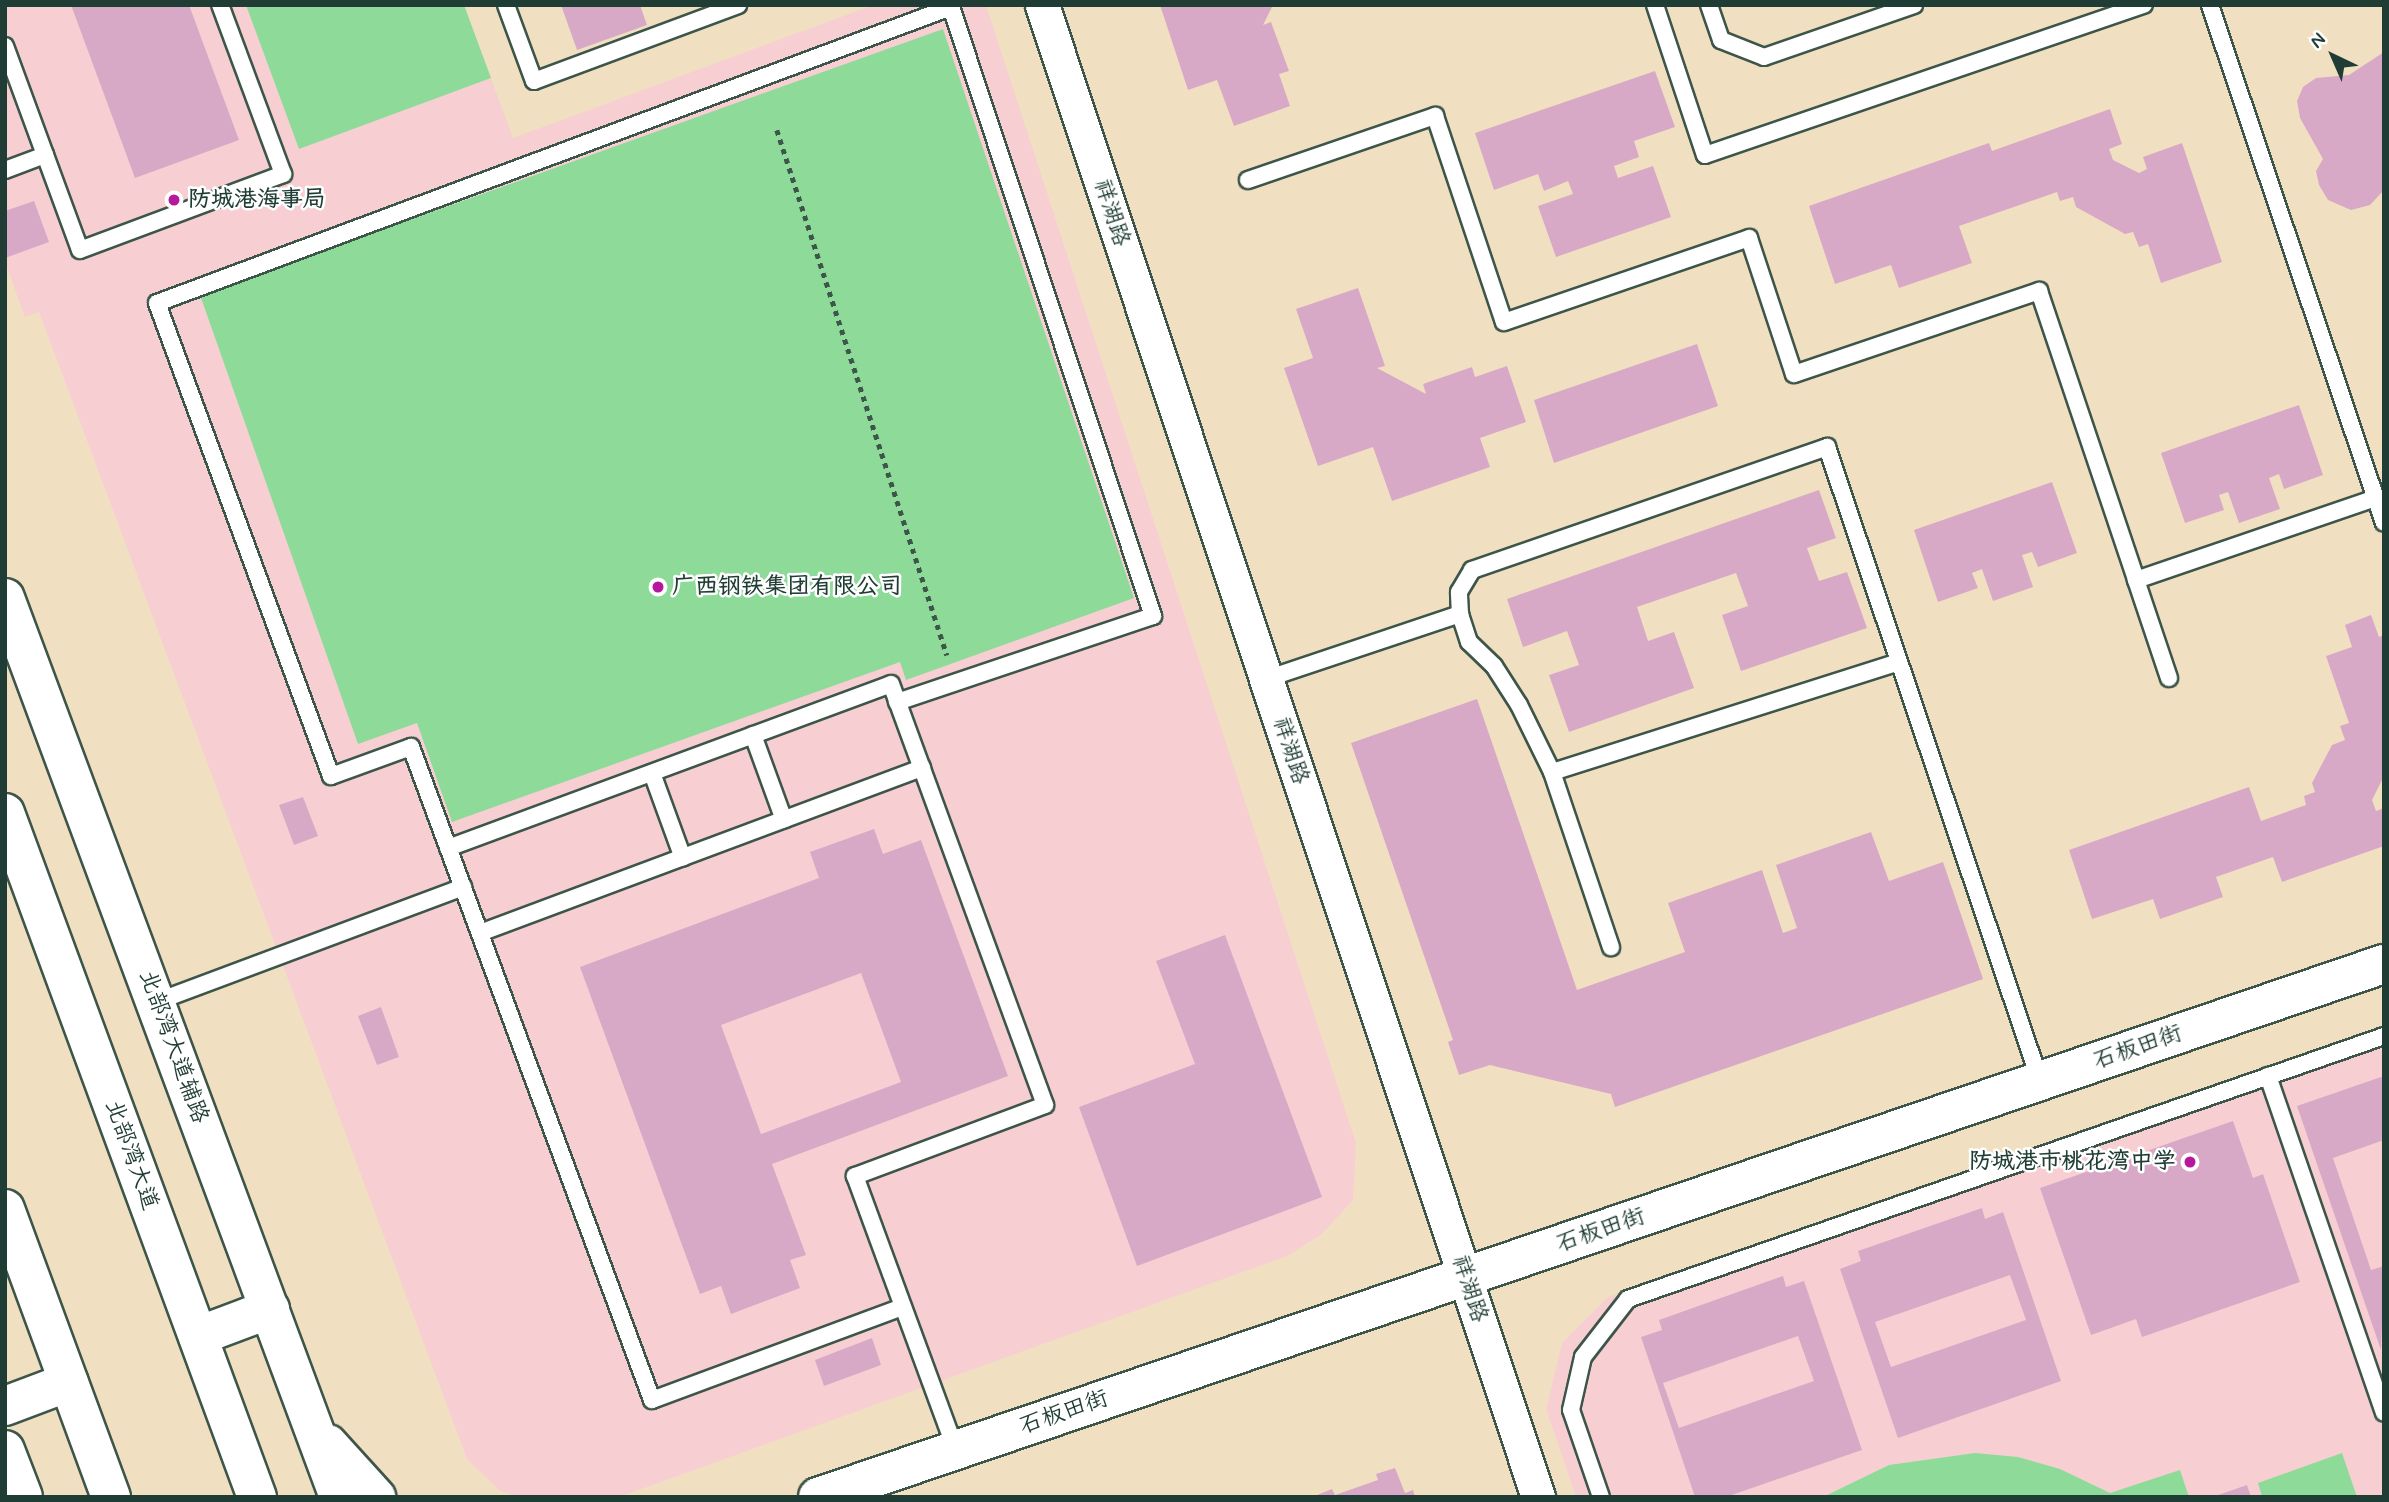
<!DOCTYPE html>
<html>
<head>
<meta charset="utf-8">
<style>
	body { margin:0 }
	#map { position:relative; width:2389px; height:1502px; overflow:hidden; background:#f0e0c1; font-family:Mynerve,"LXGW WenKai TC",sans-serif }
	div>[style] { position:absolute }
	.built>* { inset:0; background:#f7cfd2 }
	.green>* { inset:0; background:#8edb99 }
	.building>* { inset:0; background:#d8a9c6 }
	.path>* { height:4.5px; margin-top:-2.25px; transform-origin:0; background:repeating-linear-gradient(90deg,#3e5549 0 5px,transparent 0 10px) }
	.roads { filter:drop-shadow(2px 0 #3e5549) drop-shadow(-2px 0 #3e5549) drop-shadow(0 2px #3e5549) drop-shadow(0 -2px #3e5549) }
	.lane>* { height:16px; margin:-8px; padding:0 8px; transform-origin:8px; border-radius:8px; background:#fff }
	.street>* { height:33px; margin:-16.5px; padding:0 16.5px; transform-origin:16.5px; border-radius:16.5px; background:#fff }
	.secondary>* { height:38px; margin:-19px; padding:0 19px; transform-origin:19px; border-radius:19px; background:#fff }
	.highway>* { height:38px; margin:-19px; padding:0 19px; transform-origin:19px; border-radius:19px; background:#fff }
	.dots>* { width:19px; height:19px; translate:-50% -50%; box-sizing:border-box; border:4px solid #fff; border-radius:50% }
	span { translate:-50% -50%; white-space:nowrap; text-align:center; line-height:1.15; -webkit-text-stroke:5px #fff; paint-order:stroke }
	.poi-label { font-size:23px; color:#1f3d34; font-weight:700 }
	.left { translate:0 -50%; text-align:left }
	.right { translate:-100% -50%; text-align:right }
	.street-label { font-size:23px; color:#1f3d34 }
	.frame { position:absolute; inset:0; border:7px solid #1f3d34; pointer-events:none }
	.north { position:absolute; left:2298px; top:21px; width:70px; height:70px; -webkit-text-stroke:5px #fff; paint-order:stroke; rotate:316deg; font-size:19px; font-weight:700; line-height:28px; text-align:center; color:#1f3d34 }
	.north::after { content:''; display:block; margin:auto; width:24px; height:32px; background:#1f3d34; clip-path:polygon(50% 0,100% 100%,50% 72%,0 100%) }
</style>
</head>
<body>
<div id="map">
	<div class="built">
		<div style="clip-path:polygon(5px 5px,464px 5px,513px 138px,873px 5px,986px 5px,1356px 1143px,1353px 1200px,1322px 1234px,1287px 1256px,625px 1495px,520px 1497px,500px 1491px,467px 1459px,39px 312px,25px 317px,5px 262px)"></div>
		<div style="clip-path:polygon(2384px 1027px,2384px 1497px,1576px 1497px,1546px 1409px,1562px 1343px,1608px 1297px)"></div>
	</div>
	<div class="green">
		<div style="clip-path:polygon(246px 5px,464px 5px,491px 78px,299px 149px)"></div>
		<div style="clip-path:polygon(943px 29px,1134px 598px,906px 680px,900px 662px,452px 822px,417px 723px,358px 744px,200px 295px)"></div>
		<div style="clip-path:polygon(1975px 1453px,2018px 1457px,2060px 1469px,2110px 1493px,2180px 1470px,2189px 1497px,1823px 1497px,1889px 1465px)"></div>
		<div style="clip-path:polygon(2342px 1453px,2357px 1497px,2262px 1497px,2258px 1483px)"></div>
	</div>
	<div class="building">
		<div style="clip-path:polygon(71px 5px,189px 5px,239px 140px,135px 178px)"></div>
		<div style="clip-path:polygon(561px 5px,640px 5px,647px 25px,577px 50px)"></div>
		<div style="clip-path:polygon(1160px 5px,1273px 5px,1263px 25px,1271px 22px,1289px 71px,1279px 74px,1290px 106px,1234px 126px,1217px 80px,1188px 90px)"></div>
		<div style="clip-path:polygon(2384px 52px,2384px 190px,2370px 205px,2351px 210px,2328px 200px,2319px 185px,2316px 171px,2323px 159px,2300px 118px,2297px 101px,2303px 87px,2316px 78px,2349px 75px)"></div>
		<div style="clip-path:polygon(1655px 71px,1675px 127px,1634px 141px,1639px 157px,1614px 166px,1618px 178px,1653px 166px,1671px 217px,1556px 257px,1538px 206px,1573px 194px,1568px 181px,1544px 191px,1538px 174px,1494px 190px,1475px 133px)"></div>
		<div style="clip-path:polygon(2110px 109px,2122px 144px,2109px 149px,2113px 160px,2139px 173px,2147px 169px,2143px 157px,2182px 143px,2222px 262px,2161px 283px,2148px 244px,2139px 247px,2133px 232px,2125px 234px,2076px 207px,2073px 197px,2060px 201px,2057px 192px,1959px 226px,1972px 263px,1899px 288px,1891px 265px,1835px 284px,1809px 206px,1989px 143px,1992px 151px)"></div>
		<div style="clip-path:polygon(34px 201px,49px 242px,5px 258px,5px 211px)"></div>
		<div style="clip-path:polygon(1358px 288px,1385px 366px,1377px 368px,1426px 394px,1423px 384px,1472px 367px,1475px 377px,1507px 366px,1526px 422px,1480px 438px,1490px 467px,1392px 501px,1373px 447px,1318px 466px,1284px 368px,1313px 358px,1296px 309px)"></div>
		<div style="clip-path:polygon(1697px 344px,1718px 406px,1554px 463px,1534px 400px)"></div>
		<div style="clip-path:polygon(2299px 405px,2323px 475px,2284px 489px,2279px 474px,2269px 478px,2280px 509px,2239px 523px,2228px 492px,2219px 495px,2224px 510px,2185px 523px,2161px 453px)"></div>
		<div style="clip-path:polygon(2052px 482px,2077px 553px,2038px 567px,2032px 552px,2022px 555px,2033px 587px,1993px 601px,1982px 569px,1972px 573px,1978px 588px,1938px 602px,1914px 530px)"></div>
		<div style="clip-path:polygon(1819px 490px,1836px 538px,1807px 548px,1819px 581px,1847px 572px,1867px 628px,1741px 671px,1722px 615px,1748px 606px,1736px 573px,1637px 607px,1648px 641px,1674px 632px,1694px 688px,1569px 732px,1549px 675px,1579px 665px,1567px 631px,1523px 647px,1507px 599px)"></div>
		<div style="clip-path:polygon(2371px 615px,2379px 637px,2384px 635px,2384px 776px,2372px 800px,2376px 811px,2384px 808px,2384px 846px,2282px 882px,2273px 857px,2216px 877px,2223px 897px,2160px 919px,2153px 899px,2092px 919px,2069px 850px,2249px 787px,2261px 821px,2306px 805px,2304px 796px,2315px 792px,2312px 783px,2332px 745px,2345px 740px,2340px 726px,2349px 723px,2326px 656px,2352px 647px,2345px 625px)"></div>
		<div style="clip-path:polygon(1477px 699px,1577px 990px,1685px 952px,1668px 903px,1762px 870px,1783px 933px,1797px 928px,1776px 865px,1871px 832px,1889px 881px,1943px 862px,1983px 979px,1615px 1107px,1611px 1094px,1490px 1065px,1459px 1075px,1448px 1042px,1453px 1040px,1351px 743px)"></div>
		<div style="clip-path:polygon(303px 797px,318px 836px,294px 845px,279px 805px)"></div>
		<div style="clip-path:polygon(evenodd,874px 829px,883px 854px,921px 840px,1008px 1076px,772px 1164px,806px 1255px,790px 1260px,800px 1288px,731px 1314px,721px 1286px,700px 1294px,580px 967px,819px 878px,810px 852px,874px 829px,861px 973px,901px 1082px,761px 1134px,721px 1025px,861px 973px)"></div>
		<div style="clip-path:polygon(1225px 935px,1322px 1197px,1137px 1266px,1079px 1107px,1195px 1064px,1156px 961px)"></div>
		<div style="clip-path:polygon(381px 1007px,399px 1057px,377px 1065px,358px 1016px)"></div>
		<div style="clip-path:polygon(2384px 1076px,2384px 1140px,2333px 1158px,2371px 1270px,2384px 1266px,2381px 1350px,2297px 1106px)"></div>
		<div style="clip-path:polygon(2233px 1121px,2253px 1178px,2263px 1174px,2300px 1282px,2142px 1337px,2136px 1319px,2091px 1335px,2040px 1188px)"></div>
		<div style="clip-path:polygon(evenodd,1982px 1208px,1985px 1219px,2003px 1212px,2061px 1381px,1898px 1438px,1840px 1269px,1861px 1261px,1858px 1251px,1982px 1208px,2010px 1275px,2026px 1320px,1891px 1367px,1875px 1322px,2010px 1275px)"></div>
		<div style="clip-path:polygon(evenodd,1783px 1276px,1786px 1287px,1804px 1281px,1862px 1450px,1726px 1497px,1695px 1497px,1641px 1337px,1662px 1330px,1659px 1320px,1783px 1276px,1798px 1336px,1814px 1381px,1679px 1428px,1663px 1383px,1798px 1336px)"></div>
		<div style="clip-path:polygon(872px 1338px,881px 1365px,824px 1386px,815px 1360px)"></div>
		<div style="clip-path:polygon(1395px 1468px,1405px 1493px,1413px 1490px,1415px 1497px,1312px 1497px,1332px 1489px,1335px 1495px,1378px 1480px,1376px 1474px)"></div>
		<div style="clip-path:polygon(2247px 1485px,2251px 1497px,2215px 1497px,2215px 1496px)"></div>
	</div>
	<div class="path">
		<div style="left:777px;top:130px;width:552px;rotate:72.06deg"></div>
	</div>
	<div class="roads">
		<div class="lane">
			<div style="left:506px;top:5px;width:81px;rotate:69.8deg"></div>
			<div style="left:534px;top:81px;width:218px;rotate:-20.4deg"></div>
			<div style="left:1655px;top:5px;width:158px;rotate:71.6deg"></div>
			<div style="left:1705px;top:155px;width:464px;rotate:-18.9deg"></div>
			<div style="left:1709px;top:5px;width:37px;rotate:71deg"></div>
			<div style="left:1721px;top:40px;width:46px;rotate:21.6deg"></div>
			<div style="left:1764px;top:57px;width:159px;rotate:-19.1deg"></div>
			<div style="left:2210px;top:5px;width:546px;rotate:71.43deg"></div>
			<div style="left:5px;top:46px;width:217px;rotate:69.8deg"></div>
			<div style="left:80px;top:250px;width:217px;rotate:-20.5deg"></div>
			<div style="left:283px;top:174px;width:180px;rotate:-110.4deg"></div>
			<div style="left:5px;top:170px;width:43px;rotate:-20.6deg"></div>
			<div style="left:1248px;top:180px;width:198px;rotate:-18.9deg"></div>
			<div style="left:1435px;top:116px;width:217px;rotate:71.5deg"></div>
			<div style="left:1504px;top:322px;width:259px;rotate:-18.9deg"></div>
			<div style="left:1749px;top:238px;width:143px;rotate:71.7deg"></div>
			<div style="left:1794px;top:374px;width:259px;rotate:-18.7deg"></div>
			<div style="left:2039px;top:291px;width:305px;rotate:71.4deg"></div>
			<div style="left:1899px;top:662px;width:364px;rotate:162.4deg"></div>
			<div style="left:1552px;top:772px;width:75px;rotate:-116.2deg"></div>
			<div style="left:1519px;top:705px;width:46px;rotate:-122.7deg"></div>
			<div style="left:1494px;top:666px;width:35px;rotate:-136deg"></div>
			<div style="left:1469px;top:642px;width:29px;rotate:-108deg"></div>
			<div style="left:1460px;top:614px;width:22px;rotate:-93deg"></div>
			<div style="left:1459px;top:592px;width:26px;rotate:-59deg"></div>
			<div style="left:1472px;top:570px;width:376px;rotate:-19.1deg"></div>
			<div style="left:1827px;top:447px;width:669px;rotate:71.43deg"></div>
			<div style="left:2169px;top:678px;width:103px;rotate:-108.6deg"></div>
			<div style="left:2136px;top:580px;width:253px;rotate:-18.9deg"></div>
			<div style="left:1266px;top:679px;width:205px;rotate:-18.5deg"></div>
			<div style="left:897px;top:702px;width:270px;rotate:-18.6deg"></div>
			<div style="left:1153px;top:616px;width:642px;rotate:-108.35deg"></div>
			<div style="left:951px;top:7px;width:847px;rotate:159.55deg"></div>
			<div style="left:157px;top:303px;width:504px;rotate:69.8deg"></div>
			<div style="left:331px;top:776px;width:85px;rotate:-19.9deg"></div>
			<div style="left:411px;top:747px;width:696px;rotate:69.74deg"></div>
			<div style="left:652px;top:1400px;width:267px;rotate:-20.4deg"></div>
			<div style="left:753px;top:735px;width:90px;rotate:70deg"></div>
			<div style="left:1552px;top:772px;width:185px;rotate:71.4deg"></div>
			<div style="left:652px;top:773px;width:90px;rotate:70deg"></div>
			<div style="left:448px;top:848px;width:472px;rotate:-20.3deg"></div>
			<div style="left:891px;top:684px;width:448px;rotate:69.9deg"></div>
			<div style="left:1045px;top:1105px;width:203px;rotate:159.5deg"></div>
			<div style="left:855px;top:1176px;width:292px;rotate:69.8deg"></div>
			<div style="left:480px;top:933px;width:472px;rotate:-20.5deg"></div>
			<div style="left:156px;top:1002px;width:328px;rotate:-20.5deg"></div>
			<div style="left:2268px;top:1076px;width:356px;rotate:71deg"></div>
			<div style="left:1601px;top:1497px;width:92px;rotate:-109deg"></div>
			<div style="left:1571px;top:1410px;width:54px;rotate:-77.2deg"></div>
			<div style="left:1583px;top:1357px;width:73px;rotate:-52.2deg"></div>
			<div style="left:1628px;top:1299px;width:800px;rotate:-19.18deg"></div>
		</div>
		<div class="street">
			<div style="left:1042px;top:5px;width:1572px;rotate:71.61deg"></div>
		</div>
		<div class="secondary">
			<div style="left:5px;top:598px;width:959px;rotate:69.62deg"></div>
			<div style="left:328px;top:1444px;width:72px;rotate:47.8deg"></div>
			<div style="left:5px;top:1450px;width:50px;rotate:69deg"></div>
			<div style="left:818px;top:1497px;width:1654px;rotate:-18.8deg"></div>
		</div>
		<div class="highway">
			<div style="left:5px;top:813px;width:729px;rotate:69.78deg"></div>
			<div style="left:5px;top:1209px;width:307px;rotate:69.8deg"></div>
			<div style="left:198px;top:1336px;width:77px;rotate:-20.6deg"></div>
			<div style="left:5px;top:1406px;width:68px;rotate:-20.6deg"></div>
		</div>
	</div>
	<div class="dots">
		<div style="left:174px;top:200px;background:#b5179e"></div>
		<div style="left:658px;top:587px;background:#b5179e"></div>
		<div style="left:2190px;top:1162px;background:#b5179e"></div>
	</div>
	<div class="poi-label">
		<span class="left" style="left:188px;top:200px">防城港海事局</span>
		<span class="left" style="left:672px;top:587px">广西钢铁集团有限公司</span>
		<span class="right" style="left:2176px;top:1162px">防城港市桃花湾中学</span>
	</div>
	<div class="street-label">
		<span style="left:1111px;top:213px;rotate:72deg">祥湖路</span>
		<span style="left:1290px;top:751px;rotate:72deg">祥湖路</span>
		<span style="left:173px;top:1047px;rotate:70deg">北部湾大道辅路</span>
		<span style="left:2138px;top:1048px;rotate:-19deg">石板田街</span>
		<span style="left:131px;top:1155px;rotate:70deg">北部湾大道</span>
		<span style="left:1601px;top:1231px;rotate:-19deg">石板田街</span>
		<span style="left:1469px;top:1289px;rotate:72deg">祥湖路</span>
		<span style="left:1064px;top:1413px;rotate:-19deg">石板田街</span>
	</div>
	<div class="frame"></div>
	<div class="north">N</div>
</div>
</body>
</html>
